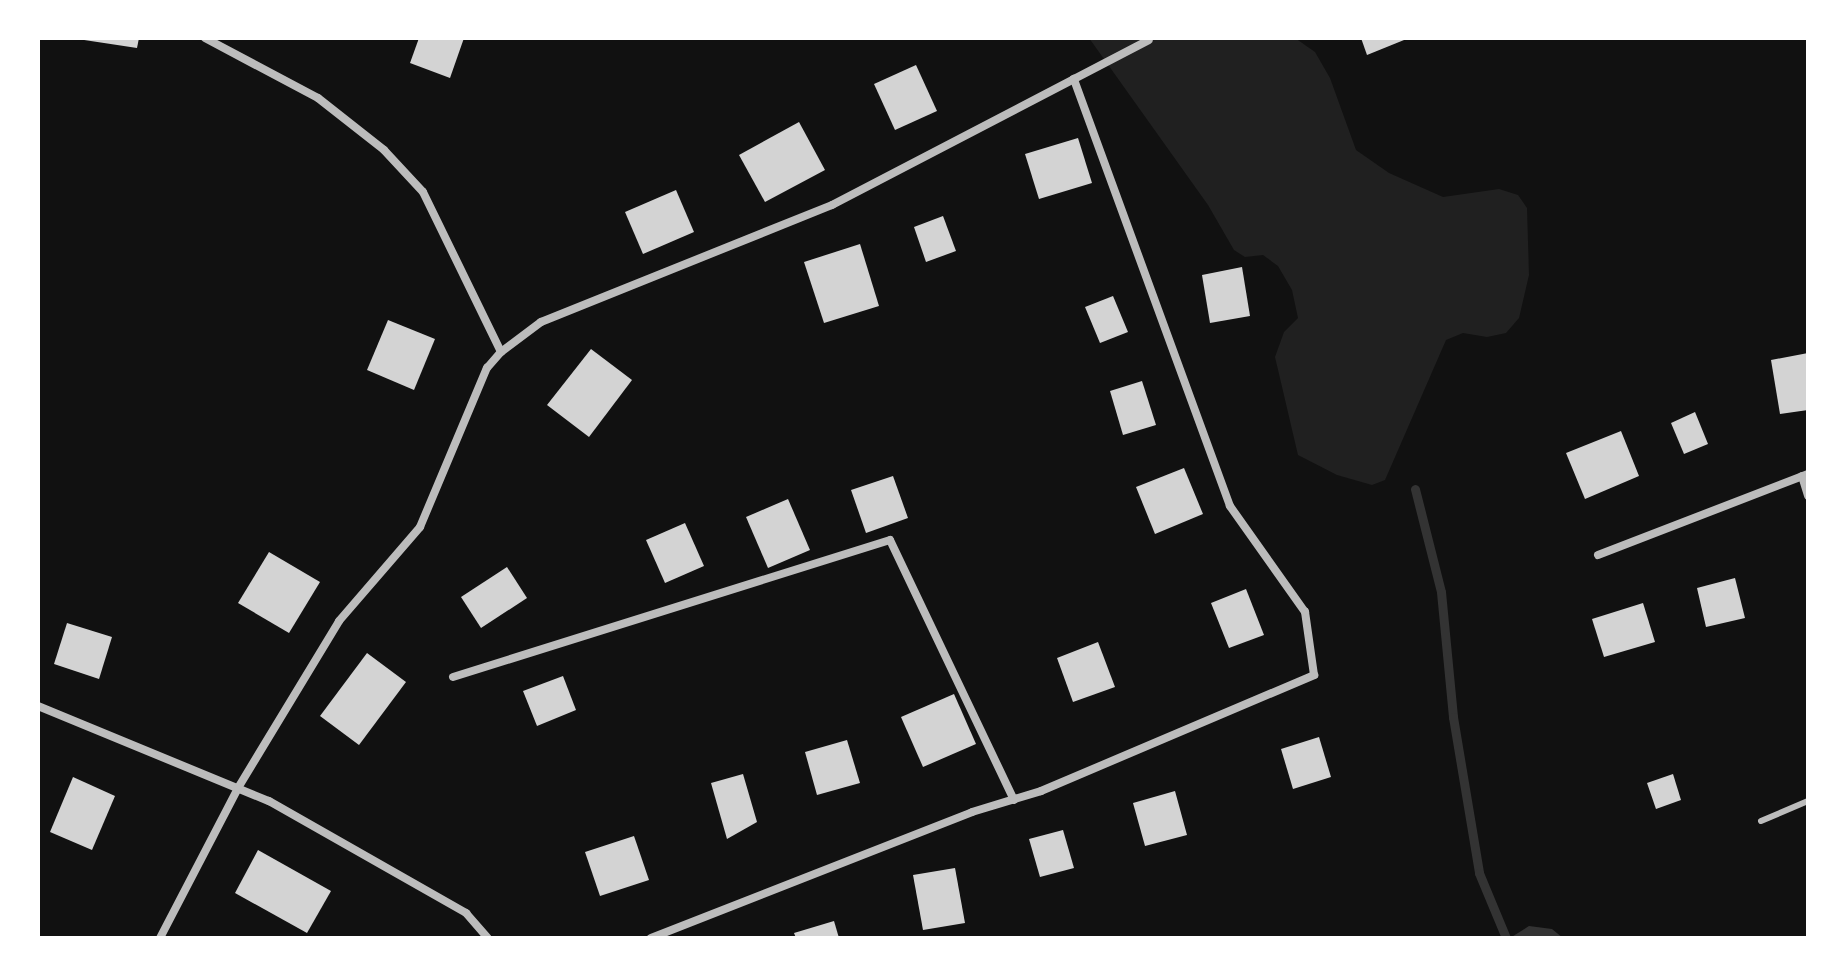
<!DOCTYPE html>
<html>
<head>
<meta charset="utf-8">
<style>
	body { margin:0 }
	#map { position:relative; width:1846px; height:976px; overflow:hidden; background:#111; font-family:Overpass,sans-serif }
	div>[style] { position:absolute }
	.green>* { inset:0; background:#202020 }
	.water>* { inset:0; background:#333 }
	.stream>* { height:9px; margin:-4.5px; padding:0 4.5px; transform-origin:4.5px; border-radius:4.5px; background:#333 }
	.building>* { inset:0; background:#d3d3d3 }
	.service>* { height:6px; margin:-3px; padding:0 3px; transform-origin:3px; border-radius:3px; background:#bcbcbc }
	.minor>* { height:8px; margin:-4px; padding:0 4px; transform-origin:4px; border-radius:4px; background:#bcbcbc }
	span { translate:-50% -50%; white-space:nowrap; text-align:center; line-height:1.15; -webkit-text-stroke:6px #fff; paint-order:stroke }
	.frame { position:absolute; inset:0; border:40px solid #fff; pointer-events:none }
</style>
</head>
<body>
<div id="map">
	<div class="green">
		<div style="clip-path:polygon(1089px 38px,1295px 38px,1315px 52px,1330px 78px,1356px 150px,1389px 173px,1443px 197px,1499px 189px,1518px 195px,1527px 208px,1529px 275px,1519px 318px,1506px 333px,1487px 337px,1463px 333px,1446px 340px,1385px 480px,1372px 485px,1337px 475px,1298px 455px,1275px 357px,1284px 332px,1298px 318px,1292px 290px,1278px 266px,1263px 255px,1245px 257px,1234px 250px,1208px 205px)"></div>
	</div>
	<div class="water">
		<div style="clip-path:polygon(1529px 926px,1552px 929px,1563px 938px,1510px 938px)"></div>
	</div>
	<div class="stream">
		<div style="left:1415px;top:489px;width:106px;rotate:75.8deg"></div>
		<div style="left:1441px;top:592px;width:126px;rotate:84.5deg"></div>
		<div style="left:1453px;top:717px;width:158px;rotate:80.5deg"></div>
		<div style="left:1479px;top:873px;width:70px;rotate:67.4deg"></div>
	</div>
	<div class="building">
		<div style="clip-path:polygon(71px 38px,139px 38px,137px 48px)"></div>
		<div style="clip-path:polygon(419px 38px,464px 38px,450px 78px,410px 63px)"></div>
		<div style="clip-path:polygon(1361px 38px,1409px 38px,1367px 55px)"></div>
		<div style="clip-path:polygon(916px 65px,937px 111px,895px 130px,874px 84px)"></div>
		<div style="clip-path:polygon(799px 122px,825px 170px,765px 202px,739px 155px)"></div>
		<div style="clip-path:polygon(1078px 138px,1092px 183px,1039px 199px,1025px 154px)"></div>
		<div style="clip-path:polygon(676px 190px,694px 232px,643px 254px,625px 212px)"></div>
		<div style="clip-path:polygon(943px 216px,956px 251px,926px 262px,914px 227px)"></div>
		<div style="clip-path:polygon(860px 244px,879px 306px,824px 323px,804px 262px)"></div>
		<div style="clip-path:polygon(1242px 267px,1250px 316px,1210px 323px,1202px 275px)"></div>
		<div style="clip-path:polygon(1113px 296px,1128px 332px,1100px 343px,1085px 307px)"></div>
		<div style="clip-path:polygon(388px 320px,435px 339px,414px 390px,367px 370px)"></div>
		<div style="clip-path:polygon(591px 349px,632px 380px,589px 437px,547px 405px)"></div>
		<div style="clip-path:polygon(1808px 353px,1808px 410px,1780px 414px,1771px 360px)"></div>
		<div style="clip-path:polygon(1142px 381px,1156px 425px,1123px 435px,1110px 391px)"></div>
		<div style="clip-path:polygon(1695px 412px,1708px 444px,1684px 454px,1671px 423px)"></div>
		<div style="clip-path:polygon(1621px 431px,1639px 476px,1585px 499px,1566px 453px)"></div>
		<div style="clip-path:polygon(1184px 468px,1203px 514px,1155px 534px,1136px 487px)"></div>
		<div style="clip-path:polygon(893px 476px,908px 518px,866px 533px,851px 490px)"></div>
		<div style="clip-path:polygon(788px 499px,810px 550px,768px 568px,746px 517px)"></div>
		<div style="clip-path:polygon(685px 523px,704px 566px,665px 583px,646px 540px)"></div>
		<div style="clip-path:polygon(269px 552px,320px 582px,289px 633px,238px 603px)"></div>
		<div style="clip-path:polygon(507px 567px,527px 598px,481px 628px,461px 597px)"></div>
		<div style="clip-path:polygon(1735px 578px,1745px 618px,1706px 627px,1697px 588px)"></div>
		<div style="clip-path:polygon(1246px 589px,1264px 635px,1229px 648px,1211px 603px)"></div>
		<div style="clip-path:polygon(1643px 603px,1655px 642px,1604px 657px,1592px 619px)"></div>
		<div style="clip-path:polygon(67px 623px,112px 637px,99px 679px,54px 664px)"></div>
		<div style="clip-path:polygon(1098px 642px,1115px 687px,1073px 702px,1057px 658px)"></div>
		<div style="clip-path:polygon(367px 653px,406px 682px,359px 745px,320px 716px)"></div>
		<div style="clip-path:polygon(563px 676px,576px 710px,537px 726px,523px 691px)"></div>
		<div style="clip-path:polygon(954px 694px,976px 744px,923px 767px,901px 717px)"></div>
		<div style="clip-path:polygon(1319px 737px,1331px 777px,1293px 789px,1281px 749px)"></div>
		<div style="clip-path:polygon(847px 740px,860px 783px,817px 795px,805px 752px)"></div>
		<div style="clip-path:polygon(743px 774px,757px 822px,727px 839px,711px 783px)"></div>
		<div style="clip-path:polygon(1673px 774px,1681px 800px,1656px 809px,1647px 783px)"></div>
		<div style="clip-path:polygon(73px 777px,115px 796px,92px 850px,50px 832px)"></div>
		<div style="clip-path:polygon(1175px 791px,1187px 835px,1145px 846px,1133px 803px)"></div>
		<div style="clip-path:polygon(1063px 830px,1074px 868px,1040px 877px,1029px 839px)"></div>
		<div style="clip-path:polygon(634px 836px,649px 880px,600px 896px,585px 852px)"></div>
		<div style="clip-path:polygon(258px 850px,331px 891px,307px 933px,235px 893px)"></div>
		<div style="clip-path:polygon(955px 868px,965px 923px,923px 930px,913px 875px)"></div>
		<div style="clip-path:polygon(834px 921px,839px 938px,796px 938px,794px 933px)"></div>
	</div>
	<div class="service">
		<div style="left:1761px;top:821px;width:51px;rotate:-23.1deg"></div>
	</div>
	<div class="minor">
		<div style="left:205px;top:38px;width:128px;rotate:28deg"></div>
		<div style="left:318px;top:98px;width:84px;rotate:38.2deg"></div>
		<div style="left:384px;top:150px;width:57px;rotate:47.1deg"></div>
		<div style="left:423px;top:192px;width:178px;rotate:64deg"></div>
		<div style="left:1802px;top:476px;width:21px;rotate:73deg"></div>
		<div style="left:1598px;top:555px;width:225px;rotate:-21.1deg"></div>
		<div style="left:453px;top:677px;width:458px;rotate:-17.4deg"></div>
		<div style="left:890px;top:540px;width:288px;rotate:64.5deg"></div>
		<div style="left:38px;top:706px;width:250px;rotate:22.4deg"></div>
		<div style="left:269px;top:801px;width:227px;rotate:29.6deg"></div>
		<div style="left:466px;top:913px;width:33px;rotate:49deg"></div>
		<div style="left:160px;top:938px;width:169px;rotate:-62.5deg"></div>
		<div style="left:238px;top:788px;width:195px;rotate:-58.8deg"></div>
		<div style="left:339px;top:621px;width:124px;rotate:-49.2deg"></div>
		<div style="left:420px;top:527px;width:173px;rotate:-67.2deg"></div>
		<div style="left:487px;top:368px;width:21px;rotate:-49deg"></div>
		<div style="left:501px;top:352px;width:50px;rotate:-36.9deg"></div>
		<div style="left:541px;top:322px;width:314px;rotate:-21.9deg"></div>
		<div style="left:832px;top:205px;width:357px;rotate:-27.5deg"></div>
		<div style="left:651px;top:938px;width:345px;rotate:-21.4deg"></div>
		<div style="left:972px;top:812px;width:72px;rotate:-16.9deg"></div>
		<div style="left:1041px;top:791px;width:297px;rotate:-23deg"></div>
		<div style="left:1314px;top:675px;width:64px;rotate:-98.1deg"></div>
		<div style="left:1305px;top:612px;width:130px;rotate:-125.3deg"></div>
		<div style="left:1230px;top:506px;width:455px;rotate:-110.1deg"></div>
	</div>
	<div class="frame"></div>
</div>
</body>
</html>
